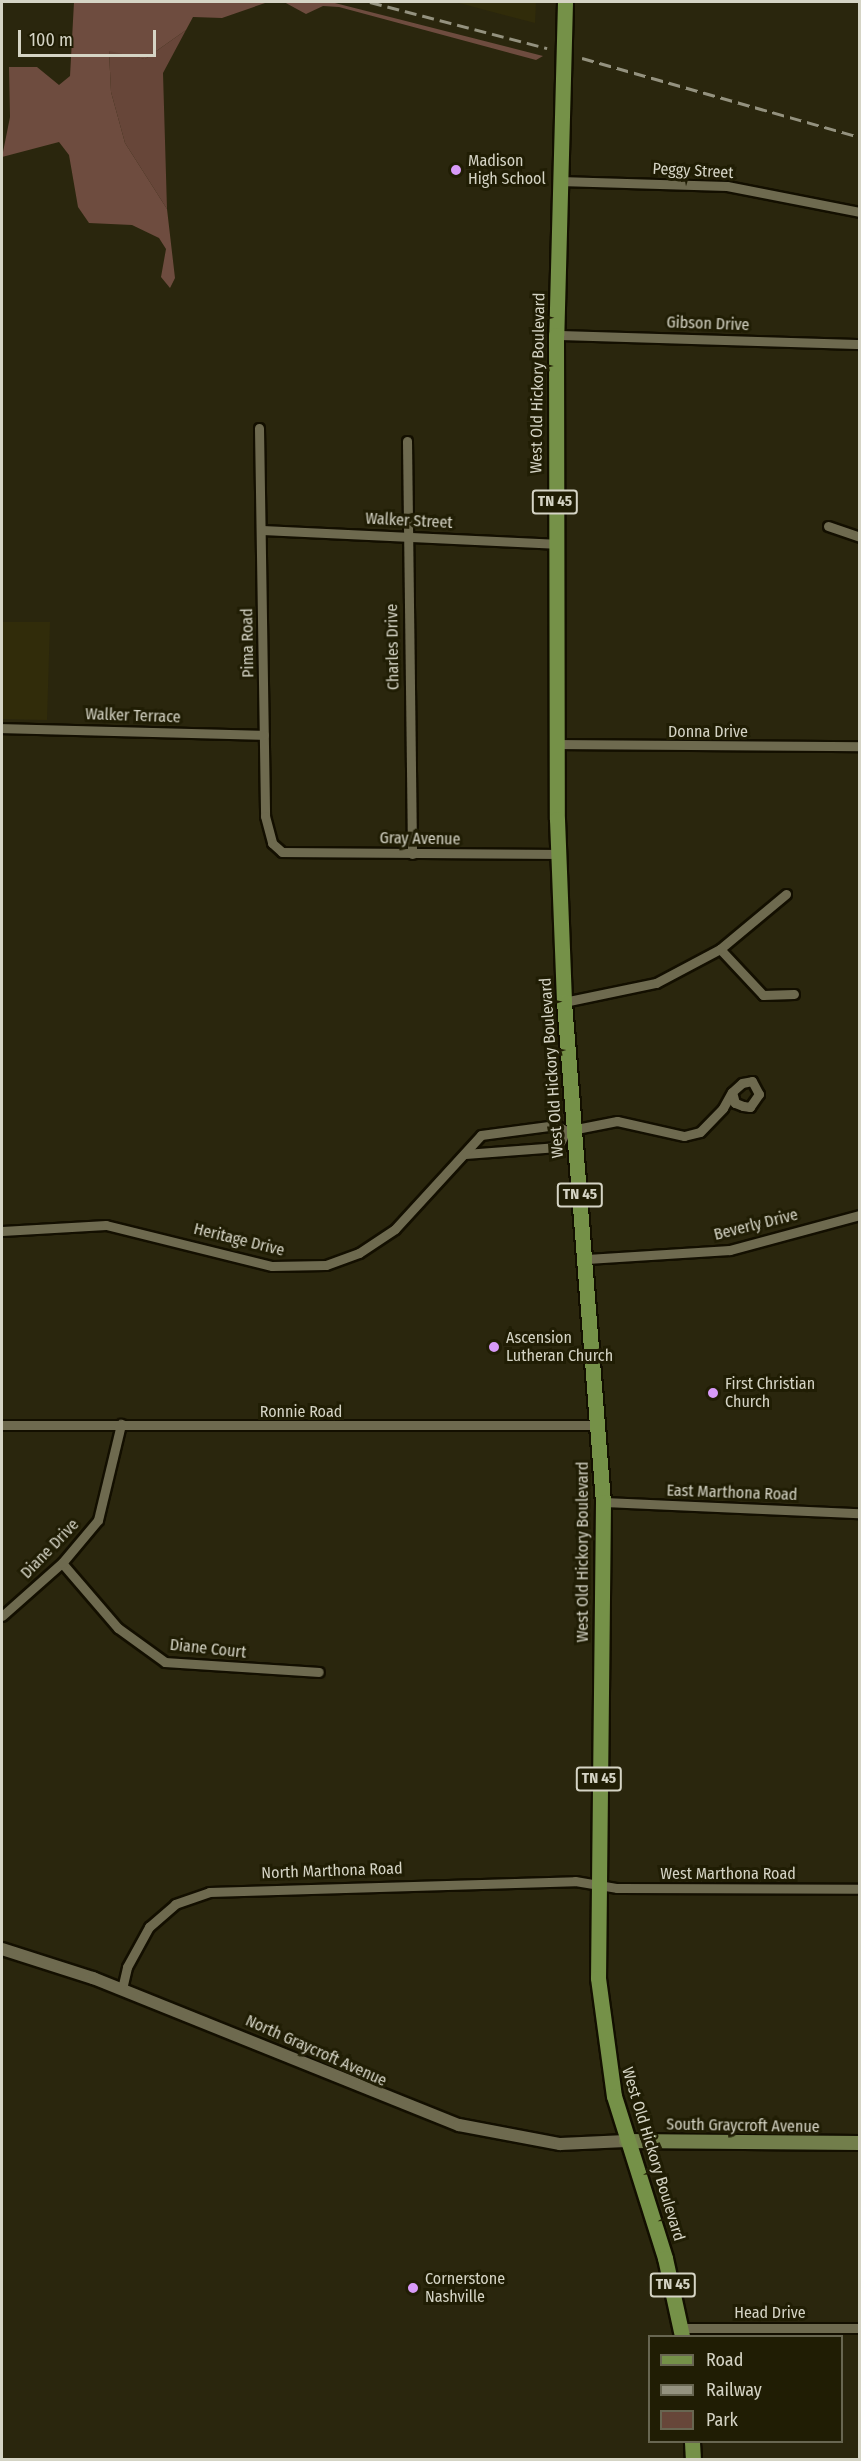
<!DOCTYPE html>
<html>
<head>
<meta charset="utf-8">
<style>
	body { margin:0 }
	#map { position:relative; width:861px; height:2461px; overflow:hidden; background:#2a260d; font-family:"Fira Sans Condensed",sans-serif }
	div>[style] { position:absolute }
	.built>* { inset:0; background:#312c0a }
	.green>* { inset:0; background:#674639 }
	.forest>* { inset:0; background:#6e4c3f }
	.roads { filter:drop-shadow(2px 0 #130f00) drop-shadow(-2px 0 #130f00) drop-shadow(0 2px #130f00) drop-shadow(0 -2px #130f00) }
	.minor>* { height:9px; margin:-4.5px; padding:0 4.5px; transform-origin:4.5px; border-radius:4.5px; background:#6e6a4f }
	.tertiary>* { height:12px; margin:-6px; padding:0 6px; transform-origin:6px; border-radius:6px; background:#6e6a4f }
	.secondary>* { height:14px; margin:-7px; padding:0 7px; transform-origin:7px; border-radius:7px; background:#727e4b }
	.primary>* { height:15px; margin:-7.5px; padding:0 7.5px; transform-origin:7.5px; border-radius:7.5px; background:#759148 }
	.rail>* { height:3px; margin-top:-1.5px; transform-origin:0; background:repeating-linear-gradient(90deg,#94927f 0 12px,transparent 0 18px) }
	.dots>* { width:16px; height:16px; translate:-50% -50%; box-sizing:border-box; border:3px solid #201d04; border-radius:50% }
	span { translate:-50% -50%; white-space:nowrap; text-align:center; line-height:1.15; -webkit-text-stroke:6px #201d04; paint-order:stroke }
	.shield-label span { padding:2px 4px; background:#201d04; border:2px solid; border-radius:4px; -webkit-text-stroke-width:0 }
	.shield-label { font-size:15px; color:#d5d4c5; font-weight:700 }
	.poi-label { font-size:16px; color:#d5d4c5 }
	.left { translate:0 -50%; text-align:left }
	.street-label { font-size:16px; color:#d5d4c5 }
	.frame { position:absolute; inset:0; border:3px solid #d5d4c5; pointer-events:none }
	.legend { position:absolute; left:648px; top:2335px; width:195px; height:108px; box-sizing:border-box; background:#201d04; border:2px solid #686651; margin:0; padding:8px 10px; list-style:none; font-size:18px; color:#d5d4c5 }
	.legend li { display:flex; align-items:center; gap:12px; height:30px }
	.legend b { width:30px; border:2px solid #686651 }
	.scale { position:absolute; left:18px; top:30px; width:138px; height:27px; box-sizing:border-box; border:3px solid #d5d4c5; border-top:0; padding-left:8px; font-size:18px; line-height:21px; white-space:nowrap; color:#d5d4c5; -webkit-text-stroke:4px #201d04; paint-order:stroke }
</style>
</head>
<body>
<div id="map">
	<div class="built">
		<div style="clip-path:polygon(455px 2px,536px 2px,535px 23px)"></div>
		<div style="clip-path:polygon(2px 622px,50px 622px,47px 720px,2px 719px)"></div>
	</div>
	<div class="green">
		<div style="clip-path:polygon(186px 30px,163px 73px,167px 209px,125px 143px,111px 92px,109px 50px,145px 59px)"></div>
	</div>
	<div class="forest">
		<div style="clip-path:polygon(74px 2px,268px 2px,222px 18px,193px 17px,186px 30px,145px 59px,109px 51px,111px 92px,125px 143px,167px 209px,175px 278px,170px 288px,161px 277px,166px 249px,159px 238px,132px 225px,89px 223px,78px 207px,69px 155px,59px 142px,2px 157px,10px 117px,9px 67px,37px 67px,59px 85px,70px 76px)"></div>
		<div style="clip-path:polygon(284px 2px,331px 2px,543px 56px,536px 60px,339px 7px,323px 6px,306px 14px)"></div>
	</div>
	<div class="roads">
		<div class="minor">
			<div style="left:559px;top:181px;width:168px;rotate:1.7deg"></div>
			<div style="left:727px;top:186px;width:136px;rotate:11.1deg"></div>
			<div style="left:556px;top:335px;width:304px;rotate:1.7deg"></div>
			<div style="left:259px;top:428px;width:388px;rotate:89.1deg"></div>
			<div style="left:265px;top:816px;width:28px;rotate:75deg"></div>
			<div style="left:272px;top:843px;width:13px;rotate:42deg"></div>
			<div style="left:282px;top:852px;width:276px;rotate:0.4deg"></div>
			<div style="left:407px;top:441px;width:413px;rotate:89.3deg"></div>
			<div style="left:828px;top:526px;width:34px;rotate:19deg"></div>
			<div style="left:262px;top:530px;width:293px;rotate:2.7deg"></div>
			<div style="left:2px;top:728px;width:262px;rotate:1.5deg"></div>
			<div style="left:556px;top:744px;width:304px;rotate:0.4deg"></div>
			<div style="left:720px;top:949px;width:63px;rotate:46.9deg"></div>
			<div style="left:763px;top:995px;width:31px;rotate:-2deg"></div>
			<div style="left:564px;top:1002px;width:94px;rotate:-11.7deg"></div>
			<div style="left:656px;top:983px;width:72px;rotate:-28deg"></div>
			<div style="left:720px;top:949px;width:86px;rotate:-39.8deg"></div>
			<div style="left:465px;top:1154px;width:93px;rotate:-4.3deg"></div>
			<div style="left:558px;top:1147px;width:18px;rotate:-63deg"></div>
			<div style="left:2px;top:1231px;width:104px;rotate:-3.3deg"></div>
			<div style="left:106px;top:1225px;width:171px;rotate:13.9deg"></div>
			<div style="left:272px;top:1266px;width:54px;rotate:-1.1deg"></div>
			<div style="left:326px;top:1265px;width:35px;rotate:-20deg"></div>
			<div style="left:359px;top:1253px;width:43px;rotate:-33.7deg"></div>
			<div style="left:395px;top:1229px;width:127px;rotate:-47.5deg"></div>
			<div style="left:481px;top:1135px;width:76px;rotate:-7.6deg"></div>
			<div style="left:556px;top:1125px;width:12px;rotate:31deg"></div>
			<div style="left:566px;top:1131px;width:52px;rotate:-11.1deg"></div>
			<div style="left:617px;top:1121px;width:69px;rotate:12.6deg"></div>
			<div style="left:684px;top:1136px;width:16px;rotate:-14deg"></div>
			<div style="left:700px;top:1132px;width:33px;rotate:-46deg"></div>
			<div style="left:723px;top:1108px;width:18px;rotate:-61deg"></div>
			<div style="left:732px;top:1092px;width:13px;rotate:-42deg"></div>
			<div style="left:742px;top:1083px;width:10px;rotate:-11deg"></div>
			<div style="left:752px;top:1081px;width:15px;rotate:62deg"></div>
			<div style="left:759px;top:1094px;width:16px;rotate:125deg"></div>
			<div style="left:750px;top:1107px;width:7px;rotate:-172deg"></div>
			<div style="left:743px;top:1106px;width:9px;rotate:-159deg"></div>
			<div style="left:735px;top:1103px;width:11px;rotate:-105deg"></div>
			<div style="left:587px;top:1259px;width:143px;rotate:-3.6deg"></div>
			<div style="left:730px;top:1250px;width:135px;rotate:-15.1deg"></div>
			<div style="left:2px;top:1425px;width:598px"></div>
			<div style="left:603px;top:1502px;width:257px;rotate:2.5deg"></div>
			<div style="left:62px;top:1563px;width:86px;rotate:49.3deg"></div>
			<div style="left:118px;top:1628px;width:58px;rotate:35.9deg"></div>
			<div style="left:165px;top:1662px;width:154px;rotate:3.7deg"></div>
			<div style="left:2px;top:1616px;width:80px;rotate:-41.5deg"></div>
			<div style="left:62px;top:1563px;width:56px;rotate:-50.1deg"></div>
			<div style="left:98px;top:1520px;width:99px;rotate:-76.5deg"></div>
			<div style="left:122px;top:1989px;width:23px;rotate:-77deg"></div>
			<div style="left:127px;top:1967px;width:46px;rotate:-61.2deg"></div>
			<div style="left:149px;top:1927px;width:35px;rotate:-41deg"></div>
			<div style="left:175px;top:1904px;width:36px;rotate:-19deg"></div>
			<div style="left:209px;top:1892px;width:366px;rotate:-1.7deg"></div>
			<div style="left:575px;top:1881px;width:43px;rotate:9.5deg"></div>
			<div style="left:617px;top:1888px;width:243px;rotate:0.2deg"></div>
			<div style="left:681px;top:2328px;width:179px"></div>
		</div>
		<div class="tertiary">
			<div style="left:2px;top:1949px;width:96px;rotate:17.7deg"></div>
			<div style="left:93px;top:1978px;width:394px;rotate:21.9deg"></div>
			<div style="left:459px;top:2125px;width:103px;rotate:10.7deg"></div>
			<div style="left:560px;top:2144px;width:66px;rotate:-2.6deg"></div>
		</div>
		<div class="secondary">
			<div style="left:626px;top:2141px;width:234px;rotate:0.5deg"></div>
		</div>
		<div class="primary">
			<div style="left:565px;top:2px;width:333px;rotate:91.5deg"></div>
			<div style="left:556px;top:335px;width:484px;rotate:89.9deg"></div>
			<div style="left:557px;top:819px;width:183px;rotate:87.8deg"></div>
			<div style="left:564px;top:1002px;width:502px;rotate:85.54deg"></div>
			<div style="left:603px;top:1502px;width:476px;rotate:90.6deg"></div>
			<div style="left:598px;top:1978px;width:119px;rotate:82.3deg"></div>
			<div style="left:614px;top:2096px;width:170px;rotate:72.5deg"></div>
			<div style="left:665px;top:2258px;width:80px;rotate:77.7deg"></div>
			<div style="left:692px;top:2442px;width:18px;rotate:87deg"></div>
		</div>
	</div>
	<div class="rail">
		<div style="left:370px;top:2px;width:183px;rotate:14.6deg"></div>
		<div style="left:582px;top:58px;width:289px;rotate:15.9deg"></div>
	</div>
	<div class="dots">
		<div style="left:456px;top:170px;background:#d89af8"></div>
		<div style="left:494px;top:1347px;background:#d89af8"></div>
		<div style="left:713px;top:1393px;background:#d89af8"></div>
		<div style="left:413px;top:2288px;background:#d89af8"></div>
	</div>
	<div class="shield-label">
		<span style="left:555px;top:502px">TN 45</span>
		<span style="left:580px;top:1195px">TN 45</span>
		<span style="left:599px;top:1779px">TN 45</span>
		<span style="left:673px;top:2285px">TN 45</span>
	</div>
	<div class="poi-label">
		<span class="left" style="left:468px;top:170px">Madison<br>High School</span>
		<span class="left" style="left:506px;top:1347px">Ascension<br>Lutheran Church</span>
		<span class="left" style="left:725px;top:1393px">First Christian<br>Church</span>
		<span class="left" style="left:425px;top:2288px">Cornerstone<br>Nashville</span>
	</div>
	<div class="street-label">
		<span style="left:693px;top:171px;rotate:3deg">Peggy Street</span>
		<span style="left:708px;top:324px;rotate:2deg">Gibson Drive</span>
		<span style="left:538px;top:383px;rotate:-89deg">West Old Hickory Boulevard</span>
		<span style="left:409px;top:521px;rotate:3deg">Walker Street</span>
		<span style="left:248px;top:643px;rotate:-91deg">Pima Road</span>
		<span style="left:393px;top:647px;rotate:-91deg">Charles Drive</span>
		<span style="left:133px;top:716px;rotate:2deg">Walker Terrace</span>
		<span style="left:708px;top:732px">Donna Drive</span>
		<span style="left:420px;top:839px;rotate:1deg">Gray Avenue</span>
		<span style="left:552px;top:1068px;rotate:-94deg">West Old Hickory Boulevard</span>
		<span style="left:756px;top:1225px;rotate:-14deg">Beverly Drive</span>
		<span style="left:239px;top:1240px;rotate:14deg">Heritage Drive</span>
		<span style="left:301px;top:1412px">Ronnie Road</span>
		<span style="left:732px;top:1493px;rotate:2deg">East Marthona Road</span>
		<span style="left:50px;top:1549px;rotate:-46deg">Diane Drive</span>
		<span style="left:583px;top:1552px;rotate:-90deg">West Old Hickory Boulevard</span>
		<span style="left:208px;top:1649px;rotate:6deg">Diane Court</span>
		<span style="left:332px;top:1871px;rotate:-2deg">North Marthona Road</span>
		<span style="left:728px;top:1874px">West Marthona Road</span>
		<span style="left:316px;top:2051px;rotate:24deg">North Graycroft Avenue</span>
		<span style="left:743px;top:2126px;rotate:1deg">South Graycroft Avenue</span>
		<span style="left:653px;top:2154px;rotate:73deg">West Old Hickory Boulevard</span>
		<span style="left:770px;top:2313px">Head Drive</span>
	</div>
	<div class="frame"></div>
	<ul class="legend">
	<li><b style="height:8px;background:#759148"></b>Road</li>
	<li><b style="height:8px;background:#94927f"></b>Railway</li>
	<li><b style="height:16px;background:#674639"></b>Park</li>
	</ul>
	<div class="scale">100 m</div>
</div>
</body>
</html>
